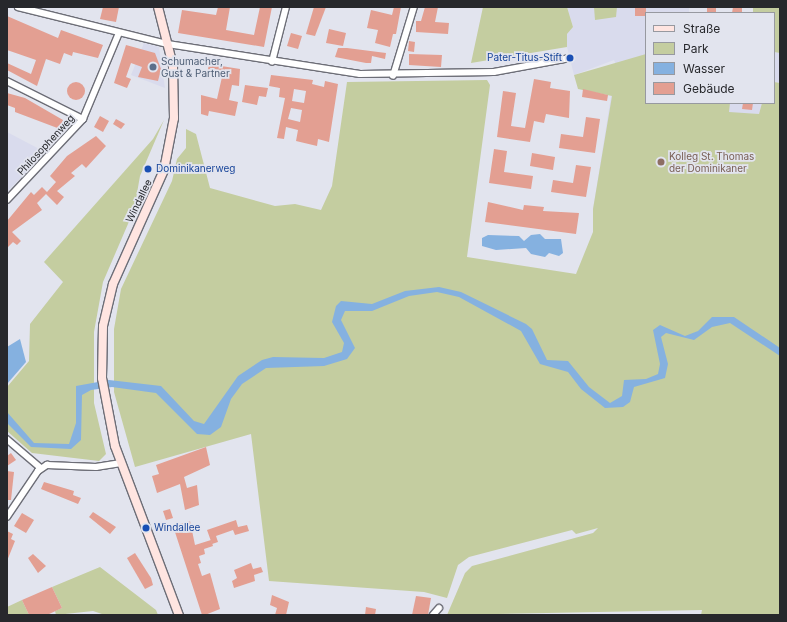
<!DOCTYPE html>
<html>
<head>
<meta charset="utf-8">
<style>
	body { margin:0 }
	#map { position:relative; width:787px; height:622px; overflow:hidden; background:#e2e4ee; font-family:Inter,sans-serif }
	div>[style] { position:absolute }
	.built>* { inset:0; background:#d9dbed }
	.green>* { inset:0; background:#c4cda0 }
	.water>* { inset:0; background:#85b1e0 }
	.building>* { inset:0; background:#e39f92 }
	.round { border-radius:50% }
	.roads { filter:drop-shadow(1px 0 #6d6e77) drop-shadow(-1px 0 #6d6e77) drop-shadow(0 1px #6d6e77) drop-shadow(0 -1px #6d6e77) }
	.street>* { height:5.5px; margin:-2.75px; padding:0 2.75px; transform-origin:2.75px; border-radius:2.75px; background:#fff }
	.secondary>* { height:8px; margin:-4px; padding:0 4px; transform-origin:4px; border-radius:4px; background:#ffe5e1 }
	.dots>* { width:11px; height:11px; translate:-50% -50%; box-sizing:border-box; border:2px solid #e2e4ee; border-radius:50% }
	span { translate:-50% -50%; white-space:nowrap; text-align:center; line-height:1.15; -webkit-text-stroke:3.5px #e2e4ee; paint-order:stroke }
	.transit-label { font-size:10px; color:#164399 }
	.right { translate:-100% -50%; text-align:right }
	.left { translate:0 -50%; text-align:left }
	.service-label { font-size:10px; color:#4e5e75 }
	.street-label { font-size:10px; color:#27282c }
	.education-label { font-size:10px; color:#785e54 }
	.frame { position:absolute; inset:0; border:8px solid #27282c; pointer-events:none }
	.legend { position:absolute; left:645px; top:12px; width:130px; height:92px; box-sizing:border-box; background:#e2e4ee; border:1px solid #9799a0; margin:0; padding:5px 7px; list-style:none; font-size:12px; color:#27282c }
	.legend li { display:flex; align-items:center; gap:8px; height:20px }
	.legend b { width:20px; border:1px solid #9799a0 }
</style>
</head>
<body>
<div id="map">
	<div class="built">
		<div style="clip-path:polygon(567px 7px,689px 7px,689px 13px,646px 13px,646px 103px,762px 103px,759px 114px,729px 113px,593px 209px,616px 65px,614px 60px,574px 75px,567px 47px,567px 34px,573px 27px)"></div>
		<div style="clip-path:polygon(144px 43px,159px 47px,165px 88px,131px 75px)"></div>
		<div style="clip-path:polygon(774px 52px,780px 53px,780px 83px,774px 82px)"></div>
		<div style="clip-path:polygon(7px 132px,45px 152px,7px 192px)"></div>
	</div>
	<div class="green">
		<div style="clip-path:polygon(483px 7px,567px 7px,573px 27px,567px 34px,567px 47px,471px 63px)"></div>
		<div style="clip-path:polygon(594px 7px,617px 7px,616px 17px,595px 20px)"></div>
		<div style="clip-path:polygon(753px 7px,780px 7px,780px 53px,774px 52px,774px 13px,753px 13px)"></div>
		<div style="clip-path:polygon(646px 54px,646px 103px,730px 103px,729px 112px,759px 114px,762px 103px,774px 103px,774px 82px,780px 83px,780px 615px,701px 615px,702px 610px,447px 615px,465px 573px,472px 566px,593px 533px,598px 528px,576px 534px,572px 530px,469px 557px,458px 565px,447px 598px,424px 592px,269px 581px,251px 434px,135px 467px,114px 392px,114px 329px,121px 289px,172px 181px,177px 159px,186px 148px,186px 129px,196px 134px,210px 188px,275px 206px,295px 204px,321px 210px,332px 186px,347px 82px,487px 80px,490px 85px,467px 257px,576px 274px,593px 232px,593px 209px,612px 96px,578px 89px,574px 75px)"></div>
		<div style="clip-path:polygon(164px 120px,140px 176px,134px 210px,103px 282px,94px 332px,94px 403px,106px 454px,99px 461px,32px 453px,7px 431px,7px 387px,29px 361px,30px 324px,63px 282px,44px 262px,153px 139px)"></div>
		<div style="clip-path:polygon(100px 567px,156px 610px,158px 615px,105px 615px,93px 611px,56px 615px,55px 611px,62px 608px,52px 587px)"></div>
		<div style="clip-path:polygon(22px 600px,29px 615px,7px 615px,7px 607px)"></div>
	</div>
	<div class="water">
		<div style="clip-path:polygon(540px 234px,545px 239px,561px 239px,563px 253px,559px 256px,549px 253px,545px 257px,531px 254px,526px 248px,496px 250px,482px 246px,482px 238px,488px 235px,519px 236px,524px 241px,531px 235px)"></div>
		<div style="clip-path:polygon(439px 287px,461px 292px,526px 324px,532px 329px,547px 360px,568px 361px,589px 387px,610px 403px,622px 396px,624px 380px,646px 379px,658px 374px,660px 364px,653px 330px,660px 325px,685px 336px,698px 331px,712px 317px,734px 317px,780px 348px,780px 356px,730px 323px,712px 327px,694px 340px,666px 333px,661px 337px,668px 364px,665px 378px,634px 387px,630px 402px,623px 407px,605px 408px,581px 389px,568px 372px,540px 364px,521px 331px,459px 297px,437px 292px,409px 296px,372px 311px,345px 311px,341px 320px,355px 348px,347px 359px,324px 366px,266px 368px,242px 384px,231px 399px,221px 427px,210px 435px,197px 434px,156px 393px,112px 387px,91px 390px,82px 395px,81px 440px,71px 449px,31px 447px,7px 423px,7px 412px,34px 443px,69px 444px,76px 423px,76px 386px,109px 380px,161px 386px,194px 421px,204px 424px,238px 376px,262px 360px,273px 357px,324px 358px,342px 352px,344px 343px,332px 322px,336px 306px,341px 301px,372px 304px,405px 291px)"></div>
		<div style="clip-path:polygon(20px 339px,26px 362px,7px 384px,7px 347px)"></div>
	</div>
	<div class="building">
		<div style="clip-path:polygon(103px 7px,119px 7px,116px 22px,100px 19px)"></div>
		<div style="clip-path:polygon(218px 7px,230px 7px,226px 30px,254px 35px,260px 7px,272px 7px,264px 47px,178px 33px,182px 10px,216px 15px)"></div>
		<div style="clip-path:polygon(314px 7px,326px 7px,315px 36px,306px 34px)"></div>
		<div style="clip-path:polygon(394px 7px,401px 7px,396px 34px,393px 34px,390px 47px,375px 43px,378px 30px,367px 28px,371px 10px,392px 15px)"></div>
		<div style="clip-path:polygon(425px 7px,438px 7px,435px 22px,449px 23px,448px 34px,416px 32px,416px 21px,421px 21px)"></div>
		<div style="clip-path:polygon(635px 7px,646px 7px,646px 16px,635px 16px)"></div>
		<div style="clip-path:polygon(707px 7px,716px 7px,716px 13px,707px 13px)"></div>
		<div style="clip-path:polygon(733px 7px,742px 7px,742px 13px,732px 13px)"></div>
		<div style="clip-path:polygon(7px 16px,58px 38px,61px 30px,103px 45px,98px 58px,73px 52px,72px 56px,64px 53px,60px 64px,46px 59px,37px 86px,7px 70px,7px 63px,31px 74px,36px 60px,7px 50px)"></div>
		<div style="clip-path:polygon(329px 29px,346px 33px,343px 46px,326px 43px)"></div>
		<div style="clip-path:polygon(291px 33px,302px 36px,298px 49px,287px 46px)"></div>
		<div style="clip-path:polygon(409px 41px,415px 42px,414px 52px,408px 51px)"></div>
		<div style="clip-path:polygon(126px 45px,155px 53px,161px 69px,158px 81px,138px 77px,142px 67px,131px 63px,126px 77px,131px 79px,127px 88px,114px 83px)"></div>
		<div style="clip-path:polygon(338px 48px,347px 48px,386px 53px,385px 59px,372px 56px,371px 63px,366px 63px,335px 57px)"></div>
		<div style="clip-path:polygon(409px 54px,442px 55px,441px 67px,409px 65px)"></div>
		<div style="clip-path:polygon(209px 64px,240px 69px,239px 86px,232px 85px,229px 100px,238px 102px,235px 116px,209px 111px,208px 116px,201px 114px,201px 95px,217px 99px,222px 77px,207px 74px)"></div>
		<div style="clip-path:polygon(evenodd,271px 75px,313px 80px,312px 84px,324px 87px,325px 81px,338px 84px,329px 142px,318px 139px,317px 146px,296px 141px,298px 130px,286px 127px,284px 139px,277px 138px,285px 98px,279px 97px,280px 88px,269px 86px,271px 75px,294px 89px,306px 91px,304px 103px,292px 101px,294px 89px,271px 75px,291px 108px,302px 110px,300px 122px,288px 119px,291px 108px)"></div>
		<div style="clip-path:polygon(534px 79px,551px 82px,550px 88px,570px 91px,569px 118px,546px 114px,544px 123px,534px 121px,530px 142px,497px 137px,503px 91px,516px 93px,511px 126px,525px 128px)"></div>
		<div class="round" style="left:67px;top:82px;width:18px;height:18px"></div>
		<div style="clip-path:polygon(245px 85px,268px 88px,266px 97px,259px 96px,257px 105px,242px 102px)"></div>
		<div style="clip-path:polygon(583px 89px,608px 95px,607px 101px,582px 97px)"></div>
		<div style="clip-path:polygon(7px 93px,25px 98px,63px 120px,60px 129px,15px 112px,15px 108px,7px 105px)"></div>
		<div style="clip-path:polygon(743px 103px,753px 103px,752px 110px,742px 109px)"></div>
		<div style="clip-path:polygon(100px 116px,109px 121px,103px 132px,94px 127px)"></div>
		<div style="clip-path:polygon(586px 117px,600px 119px,595px 153px,559px 148px,561px 134px,583px 137px)"></div>
		<div style="clip-path:polygon(116px 119px,125px 124px,121px 129px,113px 124px)"></div>
		<div style="clip-path:polygon(96px 136px,106px 146px,86px 168px,82px 164px,71px 173px,75px 176px,57px 191px,64px 197px,57px 205px,46px 194px,37px 203px,42px 210px,12px 232px,21px 241px,17px 245px,13px 242px,7px 248px,7px 221px,31px 192px,34px 195px,42px 187px,47px 192px,56px 182px,50px 176px,67px 156px)"></div>
		<div style="clip-path:polygon(494px 149px,507px 151px,504px 172px,533px 176px,531px 189px,489px 183px)"></div>
		<div style="clip-path:polygon(532px 153px,555px 157px,553px 170px,530px 166px)"></div>
		<div style="clip-path:polygon(576px 165px,591px 167px,586px 197px,551px 192px,553px 180px,573px 183px)"></div>
		<div style="clip-path:polygon(488px 202px,523px 210px,524px 205px,544px 207px,543px 211px,579px 213px,576px 234px,485px 222px)"></div>
		<div style="clip-path:polygon(206px 447px,210px 465px,184px 477px,187px 488px,197px 485px,199px 505px,185px 510px,180px 484px,157px 493px,152px 476px,159px 474px,156px 465px)"></div>
		<div style="clip-path:polygon(11px 453px,16px 460px,7px 466px,7px 456px)"></div>
		<div style="clip-path:polygon(7px 471px,14px 472px,11px 500px,7px 500px)"></div>
		<div style="clip-path:polygon(44px 482px,74px 491px,73px 495px,81px 498px,78px 504px,41px 489px)"></div>
		<div style="clip-path:polygon(170px 509px,173px 518px,166px 520px,163px 511px)"></div>
		<div style="clip-path:polygon(93px 512px,116px 527px,110px 534px,89px 517px)"></div>
		<div style="clip-path:polygon(22px 513px,34px 520px,26px 533px,14px 526px)"></div>
		<div style="clip-path:polygon(236px 520px,238px 527px,247px 525px,249px 531px,235px 535px,233px 530px,216px 536px,218px 542px,212px 544px,207px 530px)"></div>
		<div style="clip-path:polygon(190px 521px,195px 545px,211px 540px,213px 546px,204px 549px,205px 554px,199px 556px,201px 563px,198px 564px,202px 576px,210px 573px,220px 609px,205px 615px,202px 615px,173px 526px)"></div>
		<div style="clip-path:polygon(7px 531px,13px 534px,11px 539px,15px 541px,7px 561px)"></div>
		<div style="clip-path:polygon(135px 553px,151px 578px,153px 585px,145px 589px,127px 558px)"></div>
		<div style="clip-path:polygon(33px 554px,46px 566px,38px 573px,28px 558px)"></div>
		<div style="clip-path:polygon(251px 563px,253px 569px,261px 567px,263px 572px,254px 575px,255px 581px,234px 588px,232px 581px,237px 578px,234px 570px)"></div>
		<div style="clip-path:polygon(52px 587px,62px 608px,47px 615px,29px 615px,22px 600px)"></div>
		<div style="clip-path:polygon(272px 595px,289px 602px,286px 615px,275px 615px,277px 608px,270px 605px)"></div>
		<div style="clip-path:polygon(416px 596px,431px 598px,428px 615px,412px 615px)"></div>
		<div style="clip-path:polygon(366px 607px,376px 609px,375px 615px,365px 615px)"></div>
	</div>
	<div class="roads">
		<div class="street">
			<div style="left:18px;top:7px;width:154px;rotate:13.9deg"></div>
			<div style="left:168px;top:44px;width:194px;rotate:8.9deg"></div>
			<div style="left:360px;top:74px;width:134px;rotate:-0.9deg"></div>
			<div style="left:494px;top:72px;width:77px;rotate:-10.4deg"></div>
			<div style="left:272px;top:62px;width:57px;rotate:-75.7deg"></div>
			<div style="left:393px;top:76px;width:72px;rotate:-73.1deg"></div>
			<div style="left:7px;top:81px;width:85px;rotate:26.6deg"></div>
			<div style="left:7px;top:200px;width:111px;rotate:-46.8deg"></div>
			<div style="left:83px;top:119px;width:93px;rotate:-67.3deg"></div>
			<div style="left:7px;top:439px;width:45px;rotate:40.5deg"></div>
			<div style="left:7px;top:517px;width:55px;rotate:-56deg"></div>
			<div style="left:38px;top:471px;width:11px;rotate:-34deg"></div>
			<div style="left:47px;top:465px;width:49px;rotate:2.3deg"></div>
			<div style="left:96px;top:467px;width:25px;rotate:-9deg"></div>
			<div style="left:433px;top:615px;width:9px;rotate:-49deg"></div>
		</div>
		<div class="secondary">
			<div style="left:158px;top:7px;width:61px;rotate:75.7deg"></div>
			<div style="left:173px;top:66px;width:52px;rotate:88.9deg"></div>
			<div style="left:174px;top:118px;width:53px;rotate:100.9deg"></div>
			<div style="left:164px;top:170px;width:125px;rotate:114.1deg"></div>
			<div style="left:113px;top:284px;width:43px;rotate:103.4deg"></div>
			<div style="left:103px;top:326px;width:52px;rotate:91.1deg"></div>
			<div style="left:102px;top:378px;width:69px;rotate:79.2deg"></div>
			<div style="left:115px;top:446px;width:181px;rotate:69.3deg"></div>
		</div>
	</div>
	<div class="dots">
		<div style="left:570px;top:58px;background:#1a4fb4"></div>
		<div style="left:153px;top:67px;background:#5c6f8a"></div>
		<div style="left:661px;top:162px;background:#8d6e63"></div>
		<div style="left:148px;top:169px;background:#1a4fb4"></div>
		<div style="left:146px;top:528px;background:#1a4fb4"></div>
	</div>
	<div class="transit-label">
		<span class="right" style="left:562px;top:58px">Pater-Titus-Stift</span>
		<span class="left" style="left:156px;top:169px">Dominikanerweg</span>
		<span class="left" style="left:154px;top:528px">Windallee</span>
	</div>
	<div class="service-label">
		<span class="left" style="left:161px;top:67px">Schumacher,<br>Gust &amp; Partner</span>
	</div>
	<div class="street-label">
		<span style="left:46px;top:145px;rotate:-47deg">Philosophenweg</span>
		<span style="left:139px;top:201px;rotate:-64deg">Windallee</span>
	</div>
	<div class="education-label">
		<span class="left" style="left:669px;top:162px">Kolleg St. Thomas<br>der Dominikaner</span>
	</div>
	<div class="frame"></div>
	<ul class="legend">
	<li><b style="height:5px;background:#ffe5e1"></b>Straße</li>
	<li><b style="height:11px;background:#c4cda0"></b>Park</li>
	<li><b style="height:11px;background:#85b1e0"></b>Wasser</li>
	<li><b style="height:11px;background:#e39f92"></b>Gebäude</li>
	</ul>
</div>
</body>
</html>
